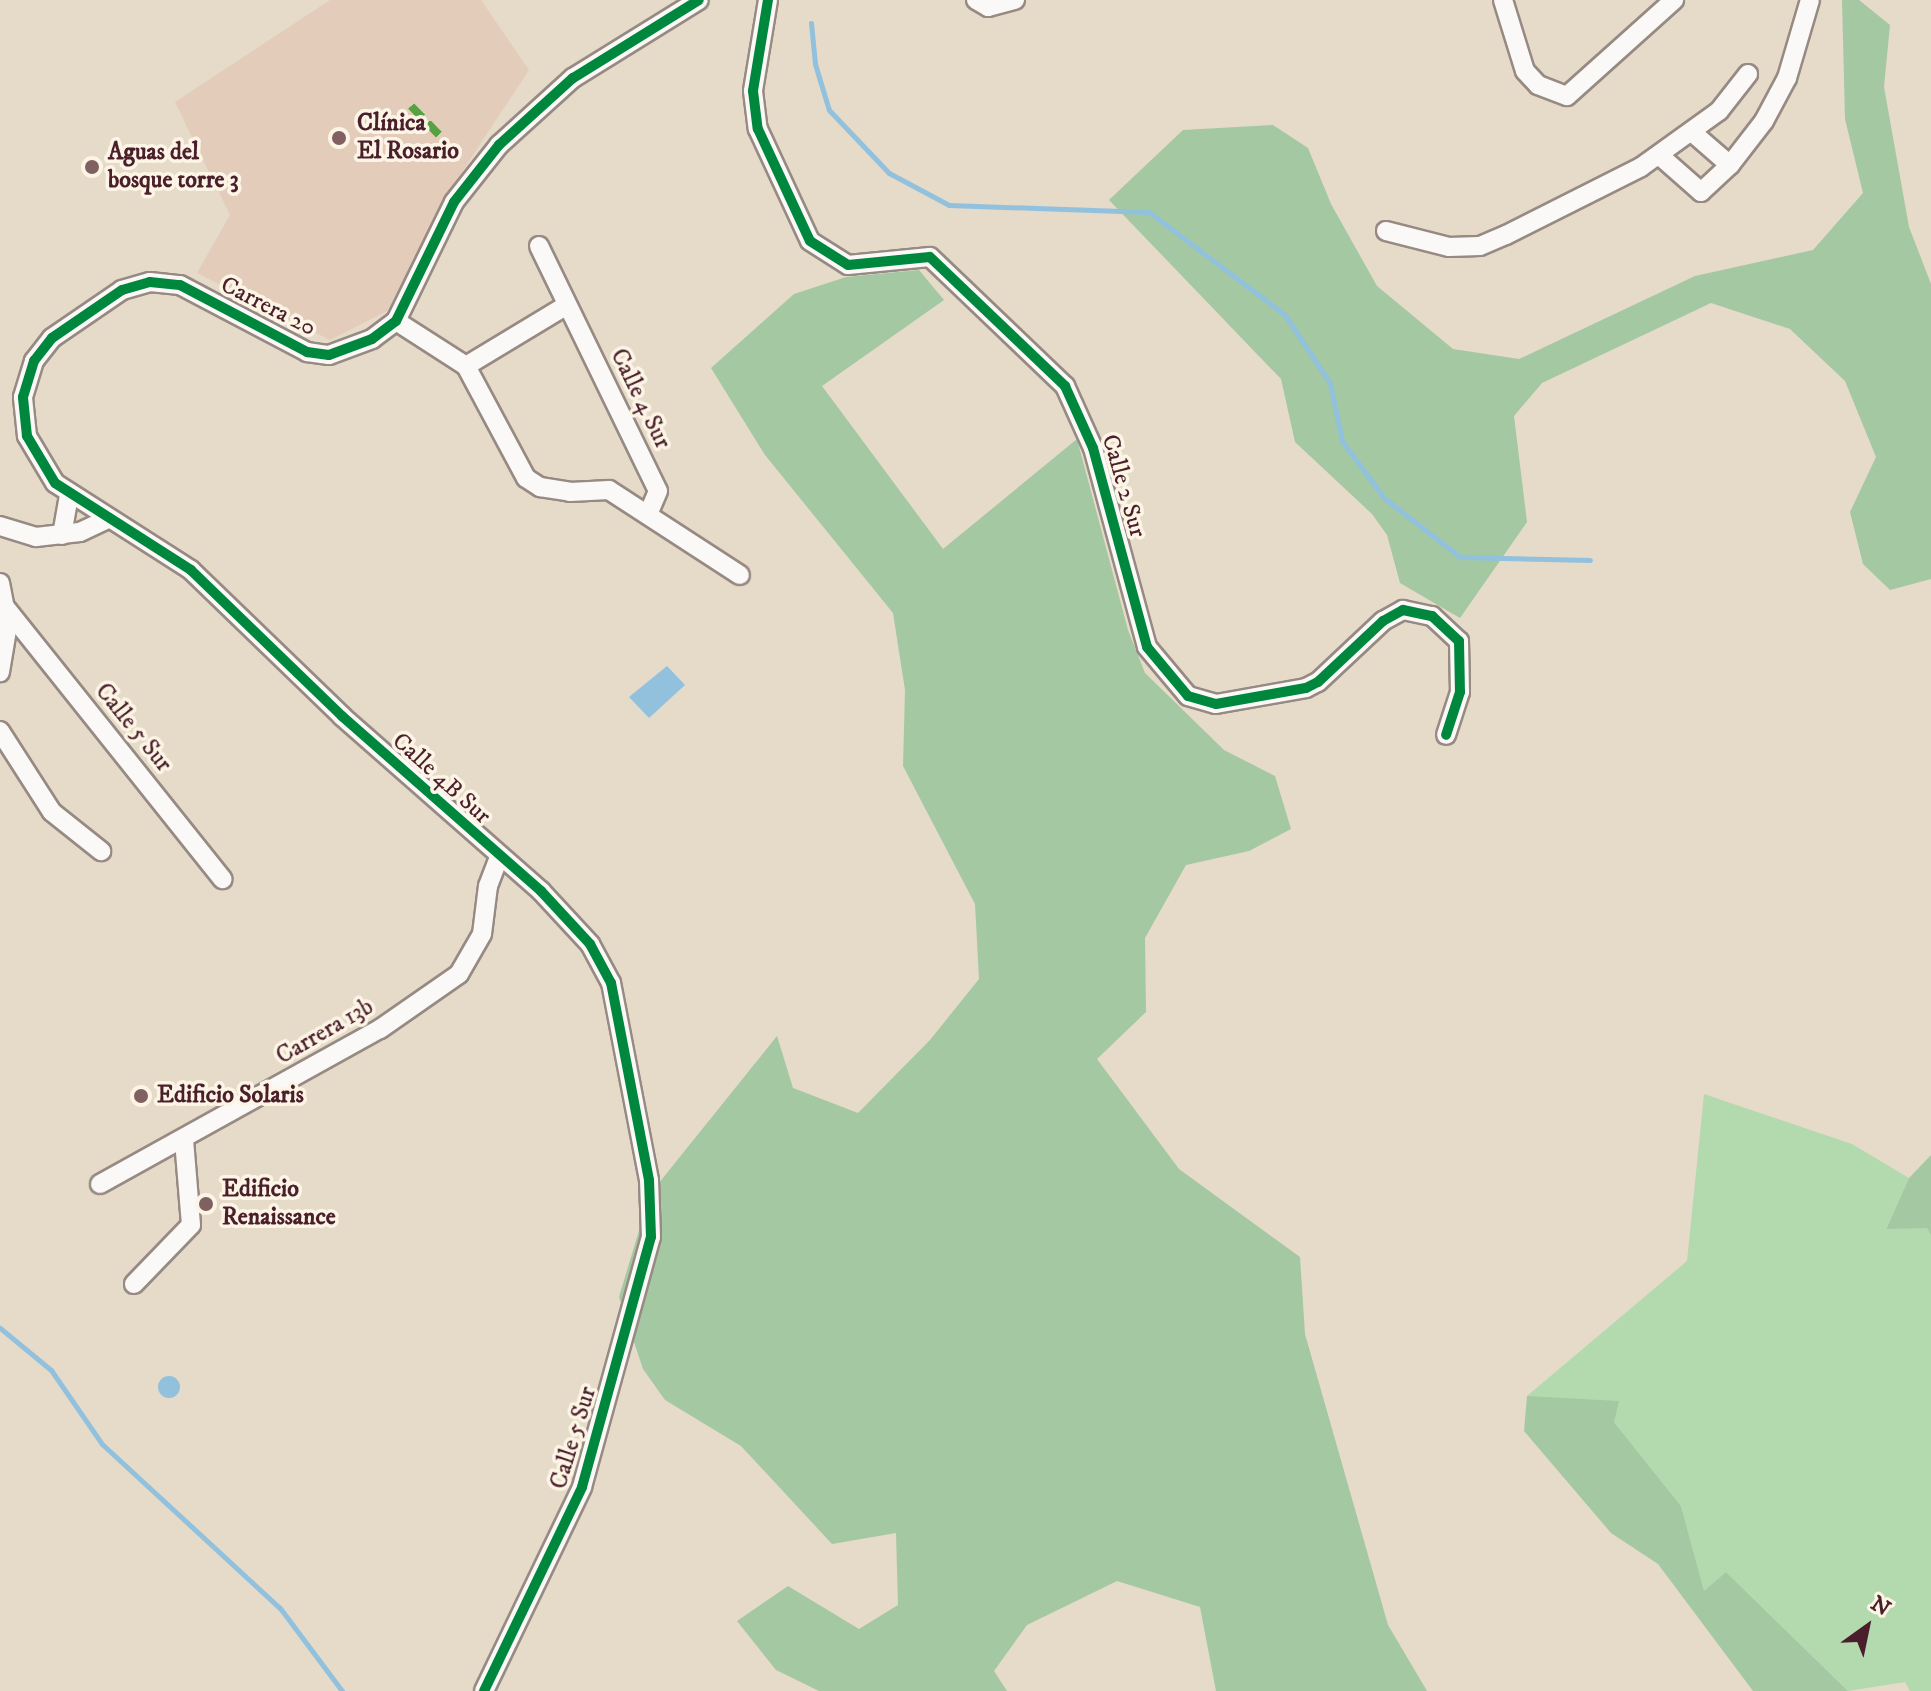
<!DOCTYPE html>
<html>
<head>
<meta charset="utf-8">
<style>
	body { margin:0 }
	#map { position:relative; width:1931px; height:1691px; overflow:hidden; background:#e6dac9; font-family:"IM FELL DW Pica",serif }
	div>[style] { position:absolute }
	.built>* { inset:0; background:#e3ccba }
	.green>* { inset:0; background:#b3daaf }
	.forest>* { inset:0; background:#a4c8a2 }
	.water>* { inset:0; background:#92c1dd }
	.round { border-radius:50% }
	.stream>* { height:5px; margin:-2.5px; padding:0 2.5px; transform-origin:2.5px; border-radius:2.5px; background:#92c1dd }
	.roads { filter:drop-shadow(2px 0 #978a83) drop-shadow(-2px 0 #978a83) drop-shadow(0 2px #978a83) drop-shadow(0 -2px #978a83) }
	.minor>* { height:18px; margin:-9px; padding:0 9px; transform-origin:9px; border-radius:9px; background:#fbf9f7 }
	.quiet>* { height:8px; margin-top:-4px; transform-origin:0; background:repeating-linear-gradient(90deg,#56a243 0 16px,transparent 0 24px) }
	.cycleway>* { height:10px; margin:-5px; padding:0 5px; transform-origin:5px; border-radius:5px; background:#00873e }
	.dots>* { width:22px; height:22px; translate:-50% -50%; box-sizing:border-box; border:4px solid #fcf5e5; border-radius:50% }
	span { translate:-50% -50%; white-space:nowrap; text-align:center; line-height:1.15; -webkit-text-stroke:7px #fcf5e5; paint-order:stroke }
	.poi-label { font-size:24px; color:#4a1f2b; font-weight:700 }
	.left { translate:0 -50%; text-align:left }
	.street-label { font-size:24px; color:#4a1f2b }
	.north { position:absolute; left:1827px; top:1587px; width:80px; height:80px; -webkit-text-stroke:6px #fcf5e5; paint-order:stroke; rotate:33deg; font-size:22px; font-weight:700; line-height:32px; text-align:center; color:#4a1f2b }
	.north::after { content:''; display:block; margin:auto; width:28px; height:36px; background:#4a1f2b; clip-path:polygon(50% 0,100% 100%,50% 72%,0 100%) }
</style>
</head>
<body>
<div id="map">
	<div class="built">
		<div style="clip-path:polygon(330px 0,481px 0,529px 70px,452px 187px,387px 311px,330px 340px,197px 273px,230px 215px,175px 102px)"></div>
	</div>
	<div class="green">
		<div style="clip-path:polygon(1704px 1094px,1852px 1144px,1909px 1178px,1886px 1228px,1928px 1227px,1931px 1235px,1931px 1691px,1910px 1691px,1905px 1682px,1848px 1691px,1726px 1572px,1704px 1592px,1681px 1506px,1614px 1422px,1527px 1396px,1687px 1261px)"></div>
	</div>
	<div class="forest">
		<div style="clip-path:polygon(1842px 0,1859px 0,1890px 25px,1884px 87px,1909px 227px,1931px 284px,1931px 579px,1890px 590px,1863px 564px,1850px 512px,1876px 457px,1845px 381px,1790px 329px,1711px 303px,1542px 383px,1514px 416px,1527px 522px,1460px 618px,1400px 583px,1387px 535px,1372px 514px,1295px 442px,1281px 379px,1109px 200px,1183px 130px,1273px 125px,1308px 148px,1331px 204px,1377px 286px,1453px 349px,1519px 359px,1695px 276px,1813px 250px,1863px 193px,1845px 119px)"></div>
		<div style="clip-path:polygon(919px 270px,944px 300px,822px 386px,943px 549px,1077px 439px,1128px 630px,1145px 673px,1224px 750px,1275px 776px,1291px 829px,1249px 851px,1186px 865px,1145px 938px,1146px 1012px,1097px 1059px,1179px 1169px,1300px 1257px,1305px 1334px,1388px 1625px,1427px 1691px,1216px 1691px,1200px 1607px,1117px 1581px,1027px 1625px,994px 1671px,1007px 1691px,819px 1691px,776px 1670px,737px 1621px,788px 1586px,859px 1629px,898px 1605px,896px 1533px,832px 1544px,741px 1446px,665px 1400px,643px 1369px,619px 1297px,650px 1194px,777px 1036px,793px 1088px,858px 1113px,930px 1040px,979px 979px,975px 904px,903px 766px,905px 690px,893px 613px,765px 455px,711px 368px,794px 294px,846px 277px)"></div>
		<div style="clip-path:polygon(1931px 1155px,1931px 1235px,1927px 1228px,1886px 1229px,1909px 1178px)"></div>
		<div style="clip-path:polygon(1527px 1396px,1619px 1401px,1614px 1422px,1681px 1506px,1704px 1591px,1726px 1572px,1848px 1691px,1753px 1691px,1658px 1564px,1611px 1533px,1524px 1431px)"></div>
	</div>
	<div class="water">
		<div style="clip-path:polygon(667px 666px,685px 685px,649px 718px,629px 697px)"></div>
		<div class="round" style="left:158px;top:1376px;width:22px;height:22px"></div>
	</div>
	<div class="stream">
		<div style="left:811px;top:23px;width:41px;rotate:84.4deg"></div>
		<div style="left:815px;top:64px;width:48px;rotate:73.1deg"></div>
		<div style="left:829px;top:110px;width:87px;rotate:46.4deg"></div>
		<div style="left:889px;top:173px;width:68px;rotate:28.1deg"></div>
		<div style="left:949px;top:205px;width:200px;rotate:2deg"></div>
		<div style="left:1149px;top:212px;width:171px;rotate:37.1deg"></div>
		<div style="left:1285px;top:315px;width:82px;rotate:56.5deg"></div>
		<div style="left:1330px;top:383px;width:59px;rotate:78.3deg"></div>
		<div style="left:1342px;top:441px;width:71px;rotate:53.6deg"></div>
		<div style="left:1384px;top:498px;width:96px;rotate:37.8deg"></div>
		<div style="left:1460px;top:557px;width:130px;rotate:1.3deg"></div>
		<div style="left:0;top:1328px;width:66px;rotate:39.5deg"></div>
		<div style="left:51px;top:1370px;width:90px;rotate:55.4deg"></div>
		<div style="left:102px;top:1444px;width:242px;rotate:42.7deg"></div>
		<div style="left:280px;top:1608px;width:104px;rotate:53.2deg"></div>
	</div>
	<div class="roads">
		<div class="minor">
			<div style="left:768px;top:0;width:92px;rotate:99.4deg"></div>
			<div style="left:753px;top:91px;width:38px;rotate:83deg"></div>
			<div style="left:758px;top:129px;width:123px;rotate:65.1deg"></div>
			<div style="left:810px;top:241px;width:45px;rotate:32.3deg"></div>
			<div style="left:848px;top:265px;width:82px;rotate:-5.6deg"></div>
			<div style="left:930px;top:257px;width:187px;rotate:43.7deg"></div>
			<div style="left:1065px;top:386px;width:68px;rotate:65.7deg"></div>
			<div style="left:1093px;top:448px;width:206px;rotate:74.8deg"></div>
			<div style="left:1147px;top:647px;width:64px;rotate:50.1deg"></div>
			<div style="left:1188px;top:696px;width:29px;rotate:16deg"></div>
			<div style="left:1216px;top:704px;width:91px;rotate:-10.1deg"></div>
			<div style="left:1306px;top:688px;width:13px;rotate:-27deg"></div>
			<div style="left:1318px;top:682px;width:89px;rotate:-43.2deg"></div>
			<div style="left:1383px;top:621px;width:23px;rotate:-29deg"></div>
			<div style="left:1403px;top:610px;width:30px;rotate:12deg"></div>
			<div style="left:1432px;top:616px;width:37px;rotate:43deg"></div>
			<div style="left:1459px;top:641px;width:51px;rotate:88.9deg"></div>
			<div style="left:1460px;top:692px;width:45px;rotate:108deg"></div>
			<div style="left:976px;top:0;width:14px;rotate:30deg"></div>
			<div style="left:988px;top:7px;width:28px;rotate:-15deg"></div>
			<div style="left:1503px;top:0;width:74px;rotate:72.8deg"></div>
			<div style="left:1525px;top:71px;width:19px;rotate:47deg"></div>
			<div style="left:1538px;top:85px;width:31px;rotate:21deg"></div>
			<div style="left:1567px;top:96px;width:144px;rotate:-41.9deg"></div>
			<div style="left:1693px;top:133px;width:49px;rotate:40.9deg"></div>
			<div style="left:1659px;top:155px;width:56px;rotate:41.4deg"></div>
			<div style="left:1701px;top:192px;width:40px;rotate:-43deg"></div>
			<div style="left:1730px;top:165px;width:56px;rotate:-52.3deg"></div>
			<div style="left:1764px;top:121px;width:49px;rotate:-61.9deg"></div>
			<div style="left:1787px;top:78px;width:81px;rotate:-73.6deg"></div>
			<div style="left:1386px;top:231px;width:65px;rotate:14.3deg"></div>
			<div style="left:1449px;top:247px;width:31px;rotate:-2deg"></div>
			<div style="left:1480px;top:246px;width:28px;rotate:-23deg"></div>
			<div style="left:1506px;top:235px;width:151px;rotate:-26.7deg"></div>
			<div style="left:1641px;top:167px;width:96px;rotate:-35.7deg"></div>
			<div style="left:1719px;top:111px;width:47px;rotate:-51.9deg"></div>
			<div style="left:539px;top:246px;width:272px;rotate:64.1deg"></div>
			<div style="left:658px;top:491px;width:25px;rotate:113deg"></div>
			<div style="left:396px;top:321px;width:83px;rotate:32.7deg"></div>
			<div style="left:466px;top:366px;width:127px;rotate:61.8deg"></div>
			<div style="left:526px;top:478px;width:17px;rotate:33deg"></div>
			<div style="left:540px;top:487px;width:30px;rotate:9deg"></div>
			<div style="left:570px;top:492px;width:39px;rotate:-3deg"></div>
			<div style="left:609px;top:490px;width:156px;rotate:33deg"></div>
			<div style="left:466px;top:366px;width:118px;rotate:-31.1deg"></div>
			<div style="left:0;top:526px;width:38px;rotate:17deg"></div>
			<div style="left:36px;top:537px;width:44px;rotate:-6.5deg"></div>
			<div style="left:80px;top:532px;width:31px;rotate:-25deg"></div>
			<div style="left:62px;top:535px;width:39px;rotate:-80deg"></div>
			<div style="left:0;top:583px;width:42px;rotate:79deg"></div>
			<div style="left:8px;top:624px;width:49px;rotate:99.5deg"></div>
			<div style="left:6px;top:608px;width:347px;rotate:51.4deg"></div>
			<div style="left:0;top:731px;width:96px;rotate:57.3deg"></div>
			<div style="left:52px;top:812px;width:63px;rotate:38.5deg"></div>
			<div style="left:100px;top:1184px;width:320px;rotate:-29deg"></div>
			<div style="left:380px;top:1029px;width:96px;rotate:-34.8deg"></div>
			<div style="left:459px;top:974px;width:46px;rotate:-60.1deg"></div>
			<div style="left:482px;top:934px;width:48px;rotate:-82.9deg"></div>
			<div style="left:488px;top:886px;width:30px;rotate:-69deg"></div>
			<div style="left:134px;top:1284px;width:82px;rotate:-46deg"></div>
			<div style="left:191px;top:1225px;width:86px;rotate:-94.7deg"></div>
			<div style="left:484px;top:1691px;width:226px;rotate:-64.3deg"></div>
			<div style="left:582px;top:1487px;width:259px;rotate:-74.6deg"></div>
			<div style="left:651px;top:1237px;width:57px;rotate:-92deg"></div>
			<div style="left:649px;top:1180px;width:201px;rotate:-100.9deg"></div>
			<div style="left:611px;top:983px;width:44px;rotate:-118.3deg"></div>
			<div style="left:590px;top:944px;width:72px;rotate:-132.8deg"></div>
			<div style="left:541px;top:891px;width:265px;rotate:-138.7deg"></div>
			<div style="left:342px;top:716px;width:210px;rotate:-136deg"></div>
			<div style="left:191px;top:570px;width:161px;rotate:-147.4deg"></div>
			<div style="left:55px;top:483px;width:55px;rotate:-120.8deg"></div>
			<div style="left:27px;top:436px;width:39px;rotate:-96deg"></div>
			<div style="left:23px;top:397px;width:38px;rotate:-73deg"></div>
			<div style="left:34px;top:361px;width:29px;rotate:-52deg"></div>
			<div style="left:52px;top:338px;width:85px;rotate:-34.4deg"></div>
			<div style="left:122px;top:290px;width:29px;rotate:-16deg"></div>
			<div style="left:150px;top:282px;width:30px;rotate:6deg"></div>
			<div style="left:180px;top:285px;width:144px;rotate:27.8deg"></div>
			<div style="left:307px;top:352px;width:22px;rotate:8deg"></div>
			<div style="left:329px;top:355px;width:46px;rotate:-20.4deg"></div>
			<div style="left:372px;top:339px;width:30px;rotate:-37deg"></div>
			<div style="left:396px;top:321px;width:132px;rotate:-64deg"></div>
			<div style="left:454px;top:202px;width:73px;rotate:-51.7deg"></div>
			<div style="left:499px;top:145px;width:100px;rotate:-42.2deg"></div>
			<div style="left:573px;top:78px;width:148px;rotate:-31.8deg"></div>
		</div>
	</div>
	<div class="quiet">
		<div style="left:411px;top:106px;width:49px;rotate:45.8deg"></div>
	</div>
	<div class="cycleway">
		<div style="left:768px;top:0;width:92px;rotate:99.4deg"></div>
		<div style="left:753px;top:91px;width:38px;rotate:83deg"></div>
		<div style="left:758px;top:129px;width:123px;rotate:65.1deg"></div>
		<div style="left:810px;top:241px;width:45px;rotate:32.3deg"></div>
		<div style="left:848px;top:265px;width:82px;rotate:-5.6deg"></div>
		<div style="left:930px;top:257px;width:187px;rotate:43.7deg"></div>
		<div style="left:1065px;top:386px;width:68px;rotate:65.7deg"></div>
		<div style="left:1093px;top:448px;width:206px;rotate:74.8deg"></div>
		<div style="left:1147px;top:647px;width:64px;rotate:50.1deg"></div>
		<div style="left:1188px;top:696px;width:29px;rotate:16deg"></div>
		<div style="left:1216px;top:704px;width:91px;rotate:-10.1deg"></div>
		<div style="left:1306px;top:688px;width:13px;rotate:-27deg"></div>
		<div style="left:1318px;top:682px;width:89px;rotate:-43.2deg"></div>
		<div style="left:1383px;top:621px;width:23px;rotate:-29deg"></div>
		<div style="left:1403px;top:610px;width:30px;rotate:12deg"></div>
		<div style="left:1432px;top:616px;width:37px;rotate:43deg"></div>
		<div style="left:1459px;top:641px;width:51px;rotate:88.9deg"></div>
		<div style="left:1460px;top:692px;width:45px;rotate:108deg"></div>
		<div style="left:484px;top:1691px;width:226px;rotate:-64.3deg"></div>
		<div style="left:582px;top:1487px;width:259px;rotate:-74.6deg"></div>
		<div style="left:651px;top:1237px;width:57px;rotate:-92deg"></div>
		<div style="left:649px;top:1180px;width:201px;rotate:-100.9deg"></div>
		<div style="left:611px;top:983px;width:44px;rotate:-118.3deg"></div>
		<div style="left:590px;top:944px;width:72px;rotate:-132.8deg"></div>
		<div style="left:541px;top:891px;width:265px;rotate:-138.7deg"></div>
		<div style="left:342px;top:716px;width:210px;rotate:-136deg"></div>
		<div style="left:191px;top:570px;width:161px;rotate:-147.4deg"></div>
		<div style="left:55px;top:483px;width:55px;rotate:-120.8deg"></div>
		<div style="left:27px;top:436px;width:39px;rotate:-96deg"></div>
		<div style="left:23px;top:397px;width:38px;rotate:-73deg"></div>
		<div style="left:34px;top:361px;width:29px;rotate:-52deg"></div>
		<div style="left:52px;top:338px;width:85px;rotate:-34.4deg"></div>
		<div style="left:122px;top:290px;width:29px;rotate:-16deg"></div>
		<div style="left:150px;top:282px;width:30px;rotate:6deg"></div>
		<div style="left:180px;top:285px;width:144px;rotate:27.8deg"></div>
		<div style="left:307px;top:352px;width:22px;rotate:8deg"></div>
		<div style="left:329px;top:355px;width:46px;rotate:-20.4deg"></div>
		<div style="left:372px;top:339px;width:30px;rotate:-37deg"></div>
		<div style="left:396px;top:321px;width:132px;rotate:-64deg"></div>
		<div style="left:454px;top:202px;width:73px;rotate:-51.7deg"></div>
		<div style="left:499px;top:145px;width:100px;rotate:-42.2deg"></div>
		<div style="left:573px;top:78px;width:148px;rotate:-31.8deg"></div>
	</div>
	<div class="dots">
		<div style="left:339px;top:138px;background:#816062"></div>
		<div style="left:92px;top:167px;background:#816062"></div>
		<div style="left:141px;top:1096px;background:#816062"></div>
		<div style="left:206px;top:1204px;background:#816062"></div>
	</div>
	<div class="poi-label">
		<span class="left" style="left:357px;top:138px">Clínica<br>El Rosario</span>
		<span class="left" style="left:108px;top:167px">Aguas del<br>bosque torre 3</span>
		<span class="left" style="left:157px;top:1096px">Edificio Solaris</span>
		<span class="left" style="left:222px;top:1204px">Edificio<br>Renaissance</span>
	</div>
	<div class="street-label">
		<span style="left:268px;top:307px;rotate:27deg">Carrera 20</span>
		<span style="left:640px;top:399px;rotate:64deg">Calle 4 Sur</span>
		<span style="left:1123px;top:486px;rotate:74deg">Calle 2 Sur</span>
		<span style="left:133px;top:728px;rotate:51deg">Calle 5 Sur</span>
		<span style="left:441px;top:779px;rotate:42deg">Calle 4B Sur</span>
		<span style="left:325px;top:1032px;rotate:-30deg">Carrera 13b</span>
		<span style="left:574px;top:1438px;rotate:-73deg">Calle 5 Sur</span>
	</div>
	<div class="north">N</div>
</div>
</body>
</html>
